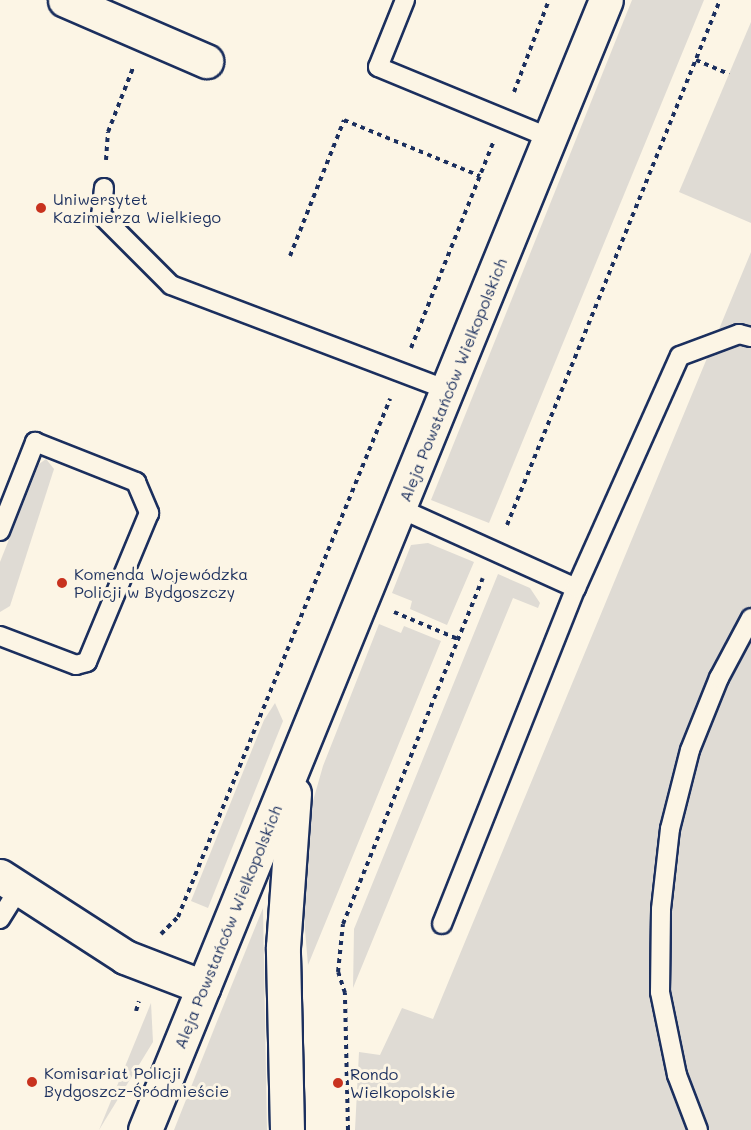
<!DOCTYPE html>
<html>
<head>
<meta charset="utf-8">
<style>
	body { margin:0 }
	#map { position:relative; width:751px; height:1130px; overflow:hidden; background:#fcf5e5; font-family:Mali,sans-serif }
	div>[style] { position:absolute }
	.green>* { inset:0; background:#dfdbd4 }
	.path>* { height:4px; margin-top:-2px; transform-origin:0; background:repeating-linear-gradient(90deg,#1b2f5e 0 4.5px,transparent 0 9px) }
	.roads { filter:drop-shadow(2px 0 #1b2f5e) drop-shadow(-2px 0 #1b2f5e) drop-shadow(0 2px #1b2f5e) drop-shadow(0 -2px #1b2f5e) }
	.service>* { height:18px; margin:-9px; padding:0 9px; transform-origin:9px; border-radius:9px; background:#fcf5e5 }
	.minor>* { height:33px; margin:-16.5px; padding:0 16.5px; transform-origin:16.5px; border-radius:16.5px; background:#fcf5e5 }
	.tertiary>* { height:33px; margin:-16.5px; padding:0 16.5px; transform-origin:16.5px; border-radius:16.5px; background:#fcf5e5 }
	.dots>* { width:16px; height:16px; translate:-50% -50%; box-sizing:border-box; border:3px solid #fcf5e5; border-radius:50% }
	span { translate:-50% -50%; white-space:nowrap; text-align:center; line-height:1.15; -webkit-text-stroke:6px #fcf5e5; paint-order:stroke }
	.poi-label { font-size:16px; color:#1b2f5e }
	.left { translate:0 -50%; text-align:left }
	.street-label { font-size:16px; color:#1b2f5e }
</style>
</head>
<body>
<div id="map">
	<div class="green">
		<div style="clip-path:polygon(632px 0,704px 0,489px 523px,431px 500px)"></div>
		<div style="clip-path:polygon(751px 22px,751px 223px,679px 192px)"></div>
		<div style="clip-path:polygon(751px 252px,751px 1130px,355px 1130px,359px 1052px,380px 1055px,402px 1008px,433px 1019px)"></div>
		<div style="clip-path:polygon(46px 459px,54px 469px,10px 606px,0 612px,0 562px,39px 464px)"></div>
		<div style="clip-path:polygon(428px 543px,474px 562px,447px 625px,410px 609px,412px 601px,392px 593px,411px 545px)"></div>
		<div style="clip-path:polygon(498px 574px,530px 588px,540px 603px,538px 608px,513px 598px,353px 988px,354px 929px)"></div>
		<div style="clip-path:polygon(379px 624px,401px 633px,404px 626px,441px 641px,308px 965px,303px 907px,309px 815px,323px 766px)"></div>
		<div style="clip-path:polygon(275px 703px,283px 721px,208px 908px,191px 901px,264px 720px)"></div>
		<div style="clip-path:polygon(263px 908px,267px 1130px,174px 1130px,216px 1024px)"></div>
		<div style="clip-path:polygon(151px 1003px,153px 1042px,99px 1130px)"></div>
	</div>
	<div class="path">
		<div style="left:696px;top:60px;width:36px;rotate:23deg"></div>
		<div style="left:514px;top:92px;width:98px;rotate:-69.2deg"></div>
		<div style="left:106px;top:160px;width:28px;rotate:-86deg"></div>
		<div style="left:108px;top:132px;width:69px;rotate:-68.7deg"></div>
		<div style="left:290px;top:256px;width:146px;rotate:-68.3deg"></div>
		<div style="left:344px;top:120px;width:147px;rotate:22.4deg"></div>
		<div style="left:411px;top:348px;width:221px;rotate:-68.2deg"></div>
		<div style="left:507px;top:525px;width:567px;rotate:-67.92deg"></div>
		<div style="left:394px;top:612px;width:69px;rotate:22.9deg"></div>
		<div style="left:161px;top:934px;width:24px;rotate:-45deg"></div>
		<div style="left:178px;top:917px;width:560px;rotate:-67.74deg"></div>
		<div style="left:136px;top:1011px;width:10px;rotate:-73deg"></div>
		<div style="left:348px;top:1130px;width:137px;rotate:-91.3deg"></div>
		<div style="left:345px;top:993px;width:22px;rotate:-108deg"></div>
		<div style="left:338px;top:972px;width:48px;rotate:-84.1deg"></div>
		<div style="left:343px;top:924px;width:373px;rotate:-68deg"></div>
	</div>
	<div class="roads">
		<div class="service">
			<div style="left:405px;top:0;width:72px;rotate:111.9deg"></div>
			<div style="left:378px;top:67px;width:186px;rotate:22.4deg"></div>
			<div style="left:104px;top:188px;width:27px;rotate:96deg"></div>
			<div style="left:101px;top:215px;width:99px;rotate:45deg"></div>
			<div style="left:171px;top:285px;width:295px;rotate:20.8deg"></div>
			<div style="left:401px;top:509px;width:192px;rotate:24.3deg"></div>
			<div style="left:0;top:531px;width:96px;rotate:-68.5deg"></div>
			<div style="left:35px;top:442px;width:109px;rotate:21.6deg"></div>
			<div style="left:136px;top:482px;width:34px;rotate:67deg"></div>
			<div style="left:149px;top:513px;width:161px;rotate:112.6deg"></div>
			<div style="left:87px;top:662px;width:11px;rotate:165deg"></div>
			<div style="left:76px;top:665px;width:81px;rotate:-159.1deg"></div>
			<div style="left:0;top:919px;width:36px;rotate:-58deg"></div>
			<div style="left:442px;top:924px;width:362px;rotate:-68.3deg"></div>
			<div style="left:576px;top:588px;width:254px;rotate:-65.9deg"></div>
			<div style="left:680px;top:356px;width:63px;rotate:-20.4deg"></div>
			<div style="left:739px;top:334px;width:12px;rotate:14deg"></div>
			<div style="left:698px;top:1130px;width:59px;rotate:-110.9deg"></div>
			<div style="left:677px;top:1075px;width:85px;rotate:-101.6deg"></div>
			<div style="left:660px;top:992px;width:83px;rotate:-89.3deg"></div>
			<div style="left:661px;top:909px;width:81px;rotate:-83.6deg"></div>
			<div style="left:670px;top:829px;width:81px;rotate:-75.8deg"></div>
			<div style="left:690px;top:750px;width:78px;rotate:-68.1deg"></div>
			<div style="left:719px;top:678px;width:68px;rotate:-61.9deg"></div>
		</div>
		<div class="minor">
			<div style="left:65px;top:0;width:154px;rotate:23.4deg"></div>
			<div style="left:0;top:876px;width:149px;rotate:32.9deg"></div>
			<div style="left:125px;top:957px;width:84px;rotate:21deg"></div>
		</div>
		<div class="tertiary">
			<div style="left:145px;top:1130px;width:1220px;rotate:-67.81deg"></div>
			<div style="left:287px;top:1130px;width:183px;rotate:-91.3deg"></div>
			<div style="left:283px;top:947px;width:154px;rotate:-85.9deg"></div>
		</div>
	</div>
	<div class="dots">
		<div style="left:41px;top:208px;background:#c8321e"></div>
		<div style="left:62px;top:583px;background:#c8321e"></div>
		<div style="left:32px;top:1082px;background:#c8321e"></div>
		<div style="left:338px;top:1083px;background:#c8321e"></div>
	</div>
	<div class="poi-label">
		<span class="left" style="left:53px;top:208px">Uniwersytet<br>Kazimierza Wielkiego</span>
		<span class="left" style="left:74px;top:583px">Komenda Wojewódzka<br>Policji w Bydgoszczy</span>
		<span class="left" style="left:44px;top:1082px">Komisariat Policji<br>Bydgoszcz-Śródmieście</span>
		<span class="left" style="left:350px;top:1083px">Rondo<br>Wielkopolskie</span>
	</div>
	<div class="street-label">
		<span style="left:453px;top:380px;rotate:-68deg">Aleja Powstańców Wielkopolskich</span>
		<span style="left:228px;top:927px;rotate:-68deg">Aleja Powstańców Wielkopolskich</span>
	</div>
</div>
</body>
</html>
